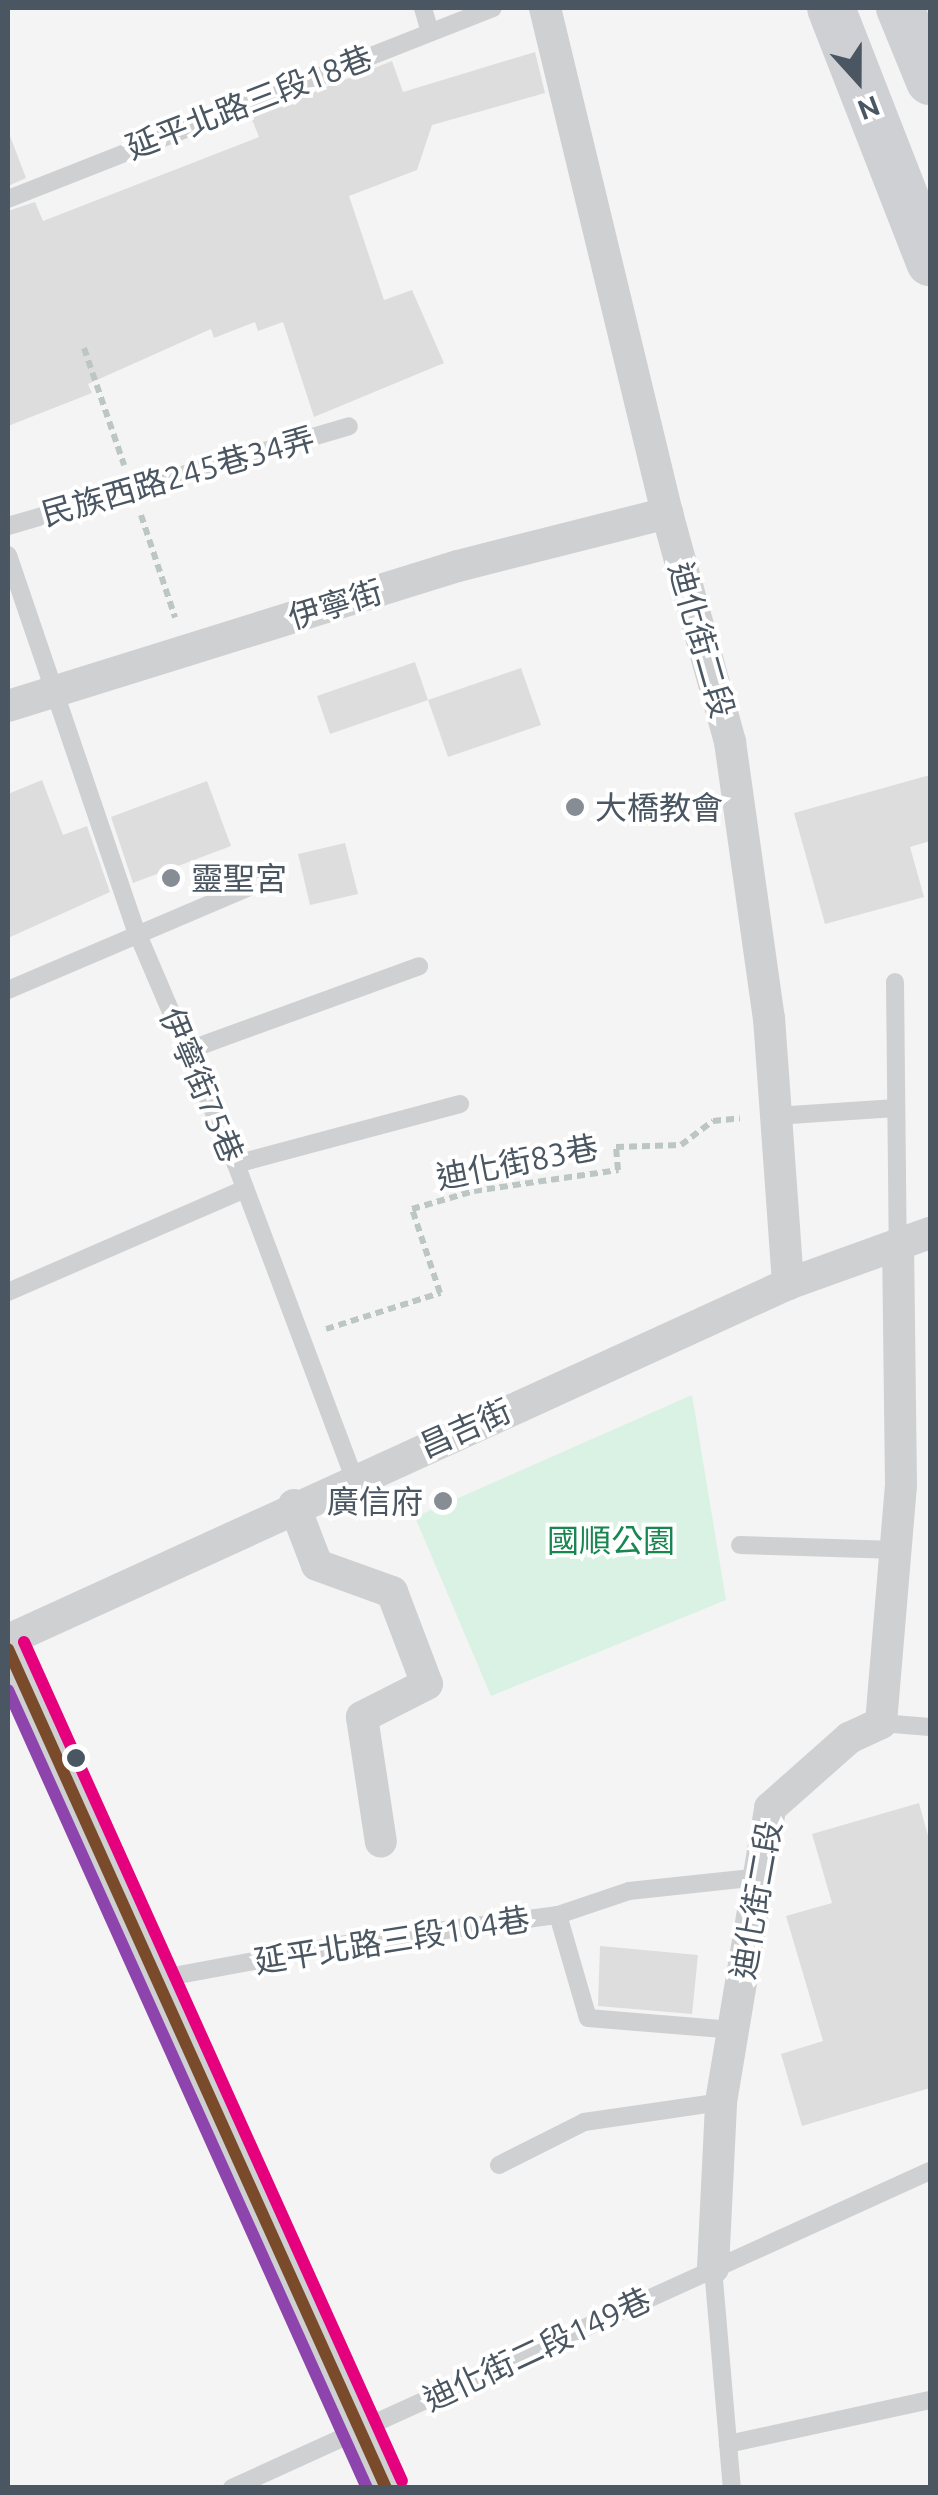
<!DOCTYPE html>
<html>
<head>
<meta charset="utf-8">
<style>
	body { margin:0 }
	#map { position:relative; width:938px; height:2495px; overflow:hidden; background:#f4f4f4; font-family:Ubuntu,"Noto Sans TC",sans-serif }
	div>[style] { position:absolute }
	.green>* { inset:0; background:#d9f2e3 }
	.building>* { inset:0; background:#ddddde }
	.path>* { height:6px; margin-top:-3px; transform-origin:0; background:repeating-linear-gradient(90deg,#bcc7c4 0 8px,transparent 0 13px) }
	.service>* { height:18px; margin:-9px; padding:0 9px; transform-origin:9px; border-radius:9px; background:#ced0d2 }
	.minor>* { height:32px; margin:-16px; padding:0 16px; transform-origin:16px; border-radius:16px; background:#ced0d2 }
	.tertiary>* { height:42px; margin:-21px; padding:0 21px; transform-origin:21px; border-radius:21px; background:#ced0d2 }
	.secondary>* { height:48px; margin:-24px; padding:0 24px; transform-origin:24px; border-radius:24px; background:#ced0d4 }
	.bus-1>* { height:12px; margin:-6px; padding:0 6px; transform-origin:6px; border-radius:6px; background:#7a4b2a }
	.bus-2>* { height:12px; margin:-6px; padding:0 6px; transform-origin:6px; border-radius:6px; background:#8e44ad }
	.bus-3>* { height:12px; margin:-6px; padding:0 6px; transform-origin:6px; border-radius:6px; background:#e5007d }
	.dots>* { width:28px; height:28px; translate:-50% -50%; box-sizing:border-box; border:5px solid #fff; border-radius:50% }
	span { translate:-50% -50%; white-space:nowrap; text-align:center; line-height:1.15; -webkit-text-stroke:8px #fff; paint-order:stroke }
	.street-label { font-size:32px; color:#4a5661 }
	.poi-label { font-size:32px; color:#4a5661 }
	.left { translate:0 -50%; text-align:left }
	.right { translate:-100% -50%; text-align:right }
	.park-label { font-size:32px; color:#17864f }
	.frame { position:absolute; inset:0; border:10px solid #4a5661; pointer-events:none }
	.north { position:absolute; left:808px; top:30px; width:100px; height:100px; -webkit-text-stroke:8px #fff; paint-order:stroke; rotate:159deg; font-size:28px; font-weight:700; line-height:40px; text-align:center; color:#4a5661 }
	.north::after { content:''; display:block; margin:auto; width:35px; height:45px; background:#4a5661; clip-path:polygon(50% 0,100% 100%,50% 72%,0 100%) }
</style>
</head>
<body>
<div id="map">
	<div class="green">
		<div style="clip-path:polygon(692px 1395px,726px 1600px,491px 1696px,415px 1517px)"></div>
	</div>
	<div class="building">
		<div style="clip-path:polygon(535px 52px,545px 93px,432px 125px,417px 170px,349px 196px,384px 300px,412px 290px,444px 363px,314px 417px,283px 322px,258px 331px,255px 322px,214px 338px,211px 329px,88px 384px,92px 393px,8px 426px,8px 211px,35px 202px,43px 221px,259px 137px,251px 117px,392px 61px,403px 92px)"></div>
		<div style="clip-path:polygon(10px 136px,26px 178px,8px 186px,8px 137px)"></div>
		<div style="clip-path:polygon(415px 662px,428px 700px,330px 734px,317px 696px)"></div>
		<div style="clip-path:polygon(521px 668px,541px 725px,448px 757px,428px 700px)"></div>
		<div style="clip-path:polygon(930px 775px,930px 841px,910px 847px,924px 897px,825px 924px,794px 813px)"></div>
		<div style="clip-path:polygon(42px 780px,63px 835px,87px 826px,110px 892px,8px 938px,8px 794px)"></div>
		<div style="clip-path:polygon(207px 781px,231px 846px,133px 883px,111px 817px)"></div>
		<div style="clip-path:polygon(345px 843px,358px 894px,310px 905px,298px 854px)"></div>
		<div style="clip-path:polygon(919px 1803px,930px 1843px,930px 2088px,802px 2126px,781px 2054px,823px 2041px,786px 1916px,832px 1903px,812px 1834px)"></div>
		<div style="clip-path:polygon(600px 1946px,698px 1955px,692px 2014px,598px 2006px)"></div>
	</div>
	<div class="path">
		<div style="left:84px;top:348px;width:124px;rotate:71.1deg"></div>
		<div style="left:141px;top:515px;width:108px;rotate:71.6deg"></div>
		<div style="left:326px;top:1329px;width:120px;rotate:-17.5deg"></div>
		<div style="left:440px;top:1293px;width:89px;rotate:-108.4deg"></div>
		<div style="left:412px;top:1209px;width:65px;rotate:-16.2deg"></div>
		<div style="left:474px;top:1191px;width:146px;rotate:-8.3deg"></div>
		<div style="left:618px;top:1170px;width:23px;rotate:-95deg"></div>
		<div style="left:616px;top:1147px;width:65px;rotate:-1.8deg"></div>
		<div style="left:681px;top:1145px;width:40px;rotate:-37deg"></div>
		<div style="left:713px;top:1121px;width:27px;rotate:-6deg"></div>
	</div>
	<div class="service">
		<div style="left:423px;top:8px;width:25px;rotate:74deg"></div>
		<div style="left:8px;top:199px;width:521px;rotate:-21.5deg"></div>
		<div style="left:8px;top:526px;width:355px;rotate:-16.3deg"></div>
		<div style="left:8px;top:555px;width:396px;rotate:71.2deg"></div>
		<div style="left:136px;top:930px;width:254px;rotate:66.9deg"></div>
		<div style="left:236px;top:1164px;width:335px;rotate:69.4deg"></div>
		<div style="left:895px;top:982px;width:265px;rotate:89.4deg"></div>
		<div style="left:8px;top:990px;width:271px;rotate:-23.1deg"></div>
		<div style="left:186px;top:1051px;width:248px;rotate:-20deg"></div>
		<div style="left:775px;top:1116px;width:121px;rotate:-3.8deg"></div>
		<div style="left:236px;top:1164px;width:232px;rotate:-15deg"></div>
		<div style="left:8px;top:1292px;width:258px;rotate:-23.5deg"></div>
		<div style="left:740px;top:1545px;width:157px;rotate:1.8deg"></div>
		<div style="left:881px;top:1723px;width:49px;rotate:4.7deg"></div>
		<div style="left:558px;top:1915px;width:75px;rotate:-18.7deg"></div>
		<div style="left:629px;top:1891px;width:133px;rotate:-6.1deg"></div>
		<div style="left:157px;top:1979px;width:209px;rotate:-10.5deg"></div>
		<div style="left:363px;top:1941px;width:197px;rotate:-7.6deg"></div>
		<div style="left:558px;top:1915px;width:107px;rotate:73.8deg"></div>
		<div style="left:588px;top:2018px;width:145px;rotate:4.7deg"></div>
		<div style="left:499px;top:2165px;width:95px;rotate:-26.8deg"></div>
		<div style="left:584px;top:2122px;width:138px;rotate:-8.3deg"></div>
		<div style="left:713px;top:2268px;width:221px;rotate:85.1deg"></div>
		<div style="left:728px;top:2444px;width:207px;rotate:-12.3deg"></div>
		<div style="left:232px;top:2488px;width:767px;rotate:-24.43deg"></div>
	</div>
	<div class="minor">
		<div style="left:545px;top:8px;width:520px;rotate:76.42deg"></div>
		<div style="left:667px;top:513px;width:238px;rotate:74.6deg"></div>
		<div style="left:730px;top:742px;width:279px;rotate:82deg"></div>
		<div style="left:769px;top:1018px;width:267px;rotate:85.9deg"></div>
		<div style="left:8px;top:706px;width:471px;rotate:-17.3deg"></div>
		<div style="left:458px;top:566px;width:216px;rotate:-14.2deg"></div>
		<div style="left:294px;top:1505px;width:64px;rotate:69deg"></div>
		<div style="left:317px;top:1565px;width:80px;rotate:19.8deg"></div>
		<div style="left:392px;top:1592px;width:98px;rotate:69.2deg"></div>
		<div style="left:427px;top:1684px;width:73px;rotate:153.1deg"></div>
		<div style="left:362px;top:1717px;width:126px;rotate:81.4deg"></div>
		<div style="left:8px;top:1640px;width:857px;rotate:-24.53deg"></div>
		<div style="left:788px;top:1284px;width:151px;rotate:-19.8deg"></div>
		<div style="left:713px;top:2268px;width:166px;rotate:-87.2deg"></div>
		<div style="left:721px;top:2102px;width:298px;rotate:-80.5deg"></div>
		<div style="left:770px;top:1808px;width:106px;rotate:-41.5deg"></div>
		<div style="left:849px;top:1738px;width:35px;rotate:-25deg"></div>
		<div style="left:881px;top:1723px;width:238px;rotate:-85.2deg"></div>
		<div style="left:901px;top:1486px;width:239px;rotate:-90.7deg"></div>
	</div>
	<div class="tertiary">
		<div style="left:8px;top:1649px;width:920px;rotate:65.75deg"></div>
	</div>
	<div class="secondary">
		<div style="left:831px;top:8px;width:273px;rotate:68.7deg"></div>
		<div style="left:900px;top:8px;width:79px;rotate:67.7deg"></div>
	</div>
	<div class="bus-1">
		<div style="left:8px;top:1649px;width:920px;rotate:65.75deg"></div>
	</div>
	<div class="bus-2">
		<div style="left:8px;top:1690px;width:875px;rotate:65.78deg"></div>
	</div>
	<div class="bus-3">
		<div style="left:24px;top:1642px;width:920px;rotate:65.75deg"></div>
	</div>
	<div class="dots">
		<div style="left:575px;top:807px;background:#868d94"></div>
		<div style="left:171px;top:878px;background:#868d94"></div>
		<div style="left:443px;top:1501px;background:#868d94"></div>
		<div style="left:76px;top:1758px;background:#4a5661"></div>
	</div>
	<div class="street-label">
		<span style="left:249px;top:102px;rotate:-21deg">延平北路三段18巷</span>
		<span style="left:178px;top:476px;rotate:-16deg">民族西路245巷34弄</span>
		<span style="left:335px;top:604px;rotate:-17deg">伊寧街</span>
		<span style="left:702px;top:640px;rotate:74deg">迪化街二段</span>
		<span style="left:202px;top:1085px;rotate:67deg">伊寧街75巷</span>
		<span style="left:517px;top:1162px;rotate:-11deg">迪化街83巷</span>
		<span style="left:465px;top:1428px;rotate:-24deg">昌吉街</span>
		<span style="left:756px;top:1900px;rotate:-80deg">迪化街二段</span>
		<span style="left:392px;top:1940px;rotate:-9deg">延平北路三段104巷</span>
		<span style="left:537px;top:2349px;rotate:-25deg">迪化街二段149巷</span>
	</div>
	<div class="poi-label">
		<span class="left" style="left:595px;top:807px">大橋教會</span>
		<span class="left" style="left:191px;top:878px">靈聖宮</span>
		<span class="right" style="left:423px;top:1501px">廣信府</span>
	</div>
	<div class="park-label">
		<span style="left:611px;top:1540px">國順公園</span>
	</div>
	<div class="frame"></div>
	<div class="north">N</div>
</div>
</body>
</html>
